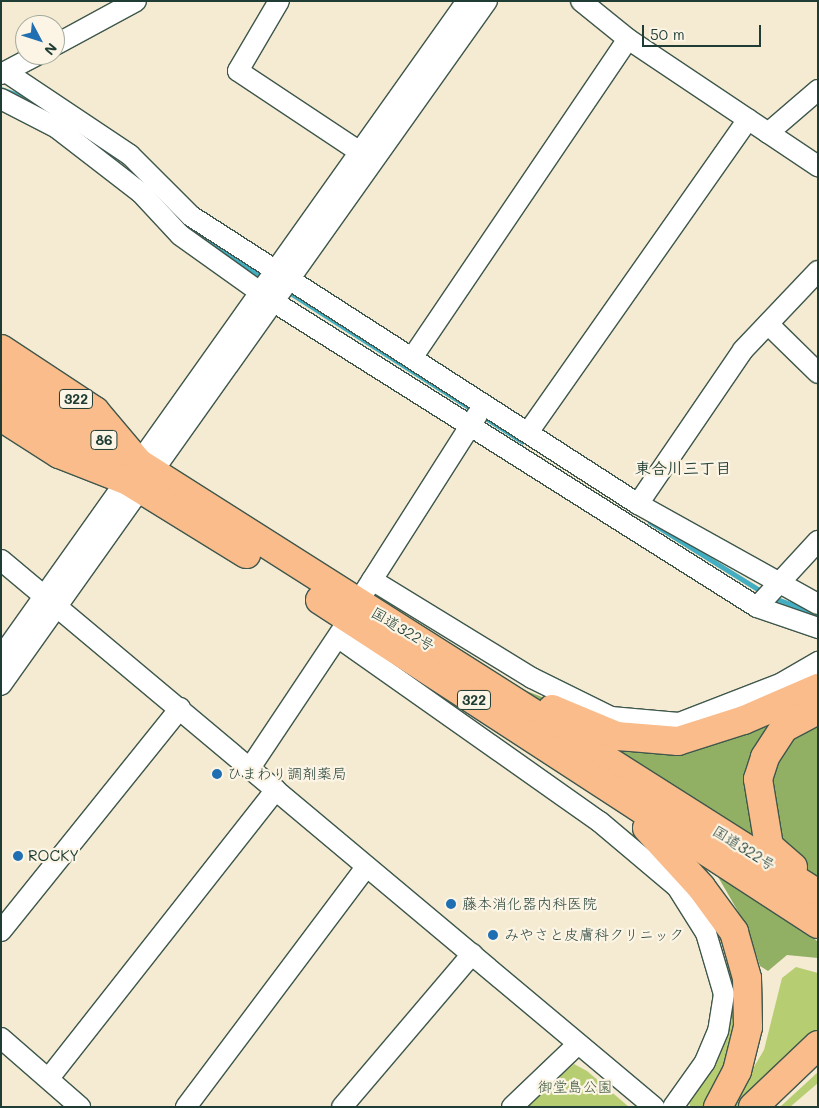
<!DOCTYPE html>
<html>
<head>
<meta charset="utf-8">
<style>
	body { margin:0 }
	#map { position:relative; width:819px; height:1108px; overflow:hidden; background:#f4ebd2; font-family:Mali,"Klee One",sans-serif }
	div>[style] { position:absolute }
	.green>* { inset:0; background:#b7cd72 }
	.forest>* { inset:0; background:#91b064 }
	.stream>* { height:5px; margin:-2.5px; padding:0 2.5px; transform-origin:2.5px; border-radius:2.5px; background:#43aec2 }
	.roads { filter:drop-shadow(1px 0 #3f574c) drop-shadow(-1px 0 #3f574c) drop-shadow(0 1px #3f574c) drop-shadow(0 -1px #3f574c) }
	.minor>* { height:20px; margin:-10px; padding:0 10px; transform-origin:10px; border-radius:10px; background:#fff }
	.major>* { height:25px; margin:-12.5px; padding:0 12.5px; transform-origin:12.5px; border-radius:12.5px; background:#f9bc8a }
	.highway>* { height:28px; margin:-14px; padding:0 14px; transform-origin:14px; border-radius:14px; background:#f9bc8a }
	.dots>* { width:14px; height:14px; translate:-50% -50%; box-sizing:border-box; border:2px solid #fcf5e5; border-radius:50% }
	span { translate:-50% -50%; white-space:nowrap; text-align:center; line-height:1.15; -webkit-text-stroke:4.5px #fcf5e5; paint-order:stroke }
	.shield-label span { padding:1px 4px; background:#fcf5e5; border:1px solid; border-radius:4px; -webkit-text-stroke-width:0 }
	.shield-label { font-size:14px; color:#1f3d34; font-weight:700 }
	.street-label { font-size:15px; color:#1f3d34 }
	.poi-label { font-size:15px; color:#1f3d34 }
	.left { translate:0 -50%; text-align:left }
	.park-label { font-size:15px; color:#3d5a40 }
	.neighbourhood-label { font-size:16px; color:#1f3d34; font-weight:700 }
	.frame { position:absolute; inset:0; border:2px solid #1f3d34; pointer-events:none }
	.north { position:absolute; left:15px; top:15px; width:50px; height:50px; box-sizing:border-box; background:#fcf5e5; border:1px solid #a4ab9e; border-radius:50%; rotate:130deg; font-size:14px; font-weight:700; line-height:20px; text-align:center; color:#1f3d34 }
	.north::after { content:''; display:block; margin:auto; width:18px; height:22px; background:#1f6fb2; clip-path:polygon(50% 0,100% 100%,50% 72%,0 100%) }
	.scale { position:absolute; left:642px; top:25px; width:119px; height:22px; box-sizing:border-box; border:2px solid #1f3d34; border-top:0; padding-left:6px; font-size:15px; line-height:18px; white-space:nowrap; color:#1f3d34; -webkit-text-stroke:4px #fcf5e5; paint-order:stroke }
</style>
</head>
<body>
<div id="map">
	<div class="green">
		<div style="clip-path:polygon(578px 795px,648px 845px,708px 908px,738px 973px,736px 1051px,706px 1107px,690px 1107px,689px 1100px,731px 998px,725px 950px,707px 915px)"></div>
		<div style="clip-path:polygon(796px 967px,818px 973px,818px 1034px,741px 1107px,730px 1107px,764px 1050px,782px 978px)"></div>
		<div style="clip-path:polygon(574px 1064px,587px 1071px,629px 1107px,525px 1107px)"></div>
		<div style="clip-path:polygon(818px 1072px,818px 1083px,790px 1107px,780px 1107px)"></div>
	</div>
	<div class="forest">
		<div style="clip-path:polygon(818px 669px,818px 877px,519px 688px,633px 733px)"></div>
		<div style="clip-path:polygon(717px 875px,797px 922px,818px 942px,818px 958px,787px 955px,768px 971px,760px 966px,747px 927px)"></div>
	</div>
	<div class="stream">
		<div style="left:1px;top:89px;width:32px;rotate:20deg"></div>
		<div style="left:188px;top:228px;width:91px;rotate:33.3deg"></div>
		<div style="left:287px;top:291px;width:279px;rotate:32.6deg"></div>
		<div style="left:650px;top:522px;width:134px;rotate:31.9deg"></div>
		<div style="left:771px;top:597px;width:50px;rotate:19.9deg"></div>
	</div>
	<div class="roads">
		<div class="minor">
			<div style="left:279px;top:1px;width:81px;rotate:120.4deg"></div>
			<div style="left:238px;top:71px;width:157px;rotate:33.6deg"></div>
			<div style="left:581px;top:1px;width:60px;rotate:39deg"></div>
			<div style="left:628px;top:39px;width:229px;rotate:33.8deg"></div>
			<div style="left:55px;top:45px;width:92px;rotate:-28.5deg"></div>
			<div style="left:6px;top:72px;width:149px;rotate:33.8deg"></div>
			<div style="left:130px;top:155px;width:86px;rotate:45deg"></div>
			<div style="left:191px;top:216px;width:532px;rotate:32.79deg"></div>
			<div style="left:638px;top:504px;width:206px;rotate:29.1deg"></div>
			<div style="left:1px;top:74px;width:41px;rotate:-27.8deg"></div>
			<div style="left:1px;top:99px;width:63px;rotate:27.4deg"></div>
			<div style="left:57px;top:128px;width:106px;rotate:37.7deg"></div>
			<div style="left:141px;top:193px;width:57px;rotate:47.1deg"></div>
			<div style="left:180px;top:235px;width:115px;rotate:35.5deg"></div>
			<div style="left:274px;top:302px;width:571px;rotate:32.27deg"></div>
			<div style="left:757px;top:607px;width:65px;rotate:19deg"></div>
			<div style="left:768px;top:133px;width:66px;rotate:-40.7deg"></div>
			<div style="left:768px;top:324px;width:70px;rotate:44.4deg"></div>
			<div style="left:412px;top:358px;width:385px;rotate:-55.9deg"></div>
			<div style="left:529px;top:431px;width:381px;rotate:-54.9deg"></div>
			<div style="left:638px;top:504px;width:186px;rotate:-55.7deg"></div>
			<div style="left:743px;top:350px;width:109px;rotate:-46.5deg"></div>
			<div style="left:1px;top:560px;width:852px;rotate:39.95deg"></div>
			<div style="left:372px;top:580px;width:188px;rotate:31.5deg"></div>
			<div style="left:532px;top:678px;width:88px;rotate:26.3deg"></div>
			<div style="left:611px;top:717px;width:68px;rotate:5deg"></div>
			<div style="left:679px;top:723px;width:110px;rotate:-21.2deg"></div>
			<div style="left:782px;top:683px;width:42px;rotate:-30.3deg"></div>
			<div style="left:365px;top:591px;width:209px;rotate:-57.5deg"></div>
			<div style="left:757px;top:607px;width:90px;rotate:-47.3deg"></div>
			<div style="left:339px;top:638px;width:319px;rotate:35.2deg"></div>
			<div style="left:600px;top:822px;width:101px;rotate:40.2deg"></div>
			<div style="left:677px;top:887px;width:54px;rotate:57.8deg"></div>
			<div style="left:706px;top:933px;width:64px;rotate:73.6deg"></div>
			<div style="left:724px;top:994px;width:37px;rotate:99deg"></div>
			<div style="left:718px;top:1031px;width:34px;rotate:113deg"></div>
			<div style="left:705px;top:1062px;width:55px;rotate:125.4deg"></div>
			<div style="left:1px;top:657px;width:805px;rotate:-54.61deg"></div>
			<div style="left:1px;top:685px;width:839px;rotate:-54.61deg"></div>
			<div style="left:250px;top:768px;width:169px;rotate:-56.3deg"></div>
			<div style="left:1px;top:931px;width:286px;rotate:-51.2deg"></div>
			<div style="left:1px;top:1038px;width:105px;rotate:41.1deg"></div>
			<div style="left:49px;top:1078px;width:367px;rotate:-51.8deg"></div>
			<div style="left:186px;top:1107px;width:300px;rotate:-53.1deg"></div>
			<div style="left:342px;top:1107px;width:201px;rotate:-49.6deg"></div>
			<div style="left:512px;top:1107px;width:91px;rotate:-43.7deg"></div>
		</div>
		<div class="major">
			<div style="left:1px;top:373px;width:150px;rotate:33.1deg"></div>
			<div style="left:1px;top:398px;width:118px;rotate:33.3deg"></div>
		</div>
		<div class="highway">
			<div style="left:1px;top:349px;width:113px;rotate:33.4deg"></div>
			<div style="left:95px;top:411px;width:68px;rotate:49.8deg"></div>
			<div style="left:139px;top:463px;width:804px;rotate:32.41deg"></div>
			<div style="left:1px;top:417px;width:69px;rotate:32.5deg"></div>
			<div style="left:59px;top:454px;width:74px;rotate:21.4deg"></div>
			<div style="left:128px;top:481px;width:139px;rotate:31.7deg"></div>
			<div style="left:320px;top:600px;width:594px;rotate:33.05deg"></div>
			<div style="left:552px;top:709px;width:70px;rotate:22.6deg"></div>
			<div style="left:617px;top:736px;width:61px;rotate:4.7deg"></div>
			<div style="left:678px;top:741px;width:69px;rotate:-17.7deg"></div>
			<div style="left:744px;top:720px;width:81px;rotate:-23.4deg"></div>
			<div style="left:647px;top:828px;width:80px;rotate:47.5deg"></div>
			<div style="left:701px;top:887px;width:56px;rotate:53.7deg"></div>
			<div style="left:734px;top:932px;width:48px;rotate:74.2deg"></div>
			<div style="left:747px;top:978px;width:49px;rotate:88.8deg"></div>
			<div style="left:748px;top:1027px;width:45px;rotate:104deg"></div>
			<div style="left:737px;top:1071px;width:41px;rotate:117.8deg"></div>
			<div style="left:793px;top:867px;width:32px;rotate:-139deg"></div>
			<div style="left:769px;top:846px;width:68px;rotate:-99.3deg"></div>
			<div style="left:758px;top:779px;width:23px;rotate:-72deg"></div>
			<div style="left:765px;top:757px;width:35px;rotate:-57deg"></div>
			<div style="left:784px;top:728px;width:38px;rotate:-28deg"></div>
			<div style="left:753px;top:1107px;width:90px;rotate:-43.6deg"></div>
		</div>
	</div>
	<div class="dots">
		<div style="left:217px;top:774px;background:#1f6fb2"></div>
		<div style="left:18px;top:856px;background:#1f6fb2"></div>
		<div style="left:451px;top:904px;background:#1f6fb2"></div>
		<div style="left:493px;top:935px;background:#1f6fb2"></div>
	</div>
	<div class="shield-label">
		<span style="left:76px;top:399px">322</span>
		<span style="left:104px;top:440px">86</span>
		<span style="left:474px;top:700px">322</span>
	</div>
	<div class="street-label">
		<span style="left:403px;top:629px;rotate:31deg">国道322号</span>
		<span style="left:744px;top:848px;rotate:32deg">国道322号</span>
	</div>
	<div class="poi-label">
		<span class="left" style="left:227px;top:774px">ひまわり調剤薬局</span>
		<span class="left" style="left:28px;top:856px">ROCKY</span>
		<span class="left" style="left:462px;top:904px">藤本消化器内科医院</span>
		<span class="left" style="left:504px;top:935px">みやさと皮膚科クリニック</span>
	</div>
	<div class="park-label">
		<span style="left:575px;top:1087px">御堂島公園</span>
	</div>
	<div class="neighbourhood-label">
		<span style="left:683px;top:468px">東合川三丁目</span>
	</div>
	<div class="frame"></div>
	<div class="north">N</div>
	<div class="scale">50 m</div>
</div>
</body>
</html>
